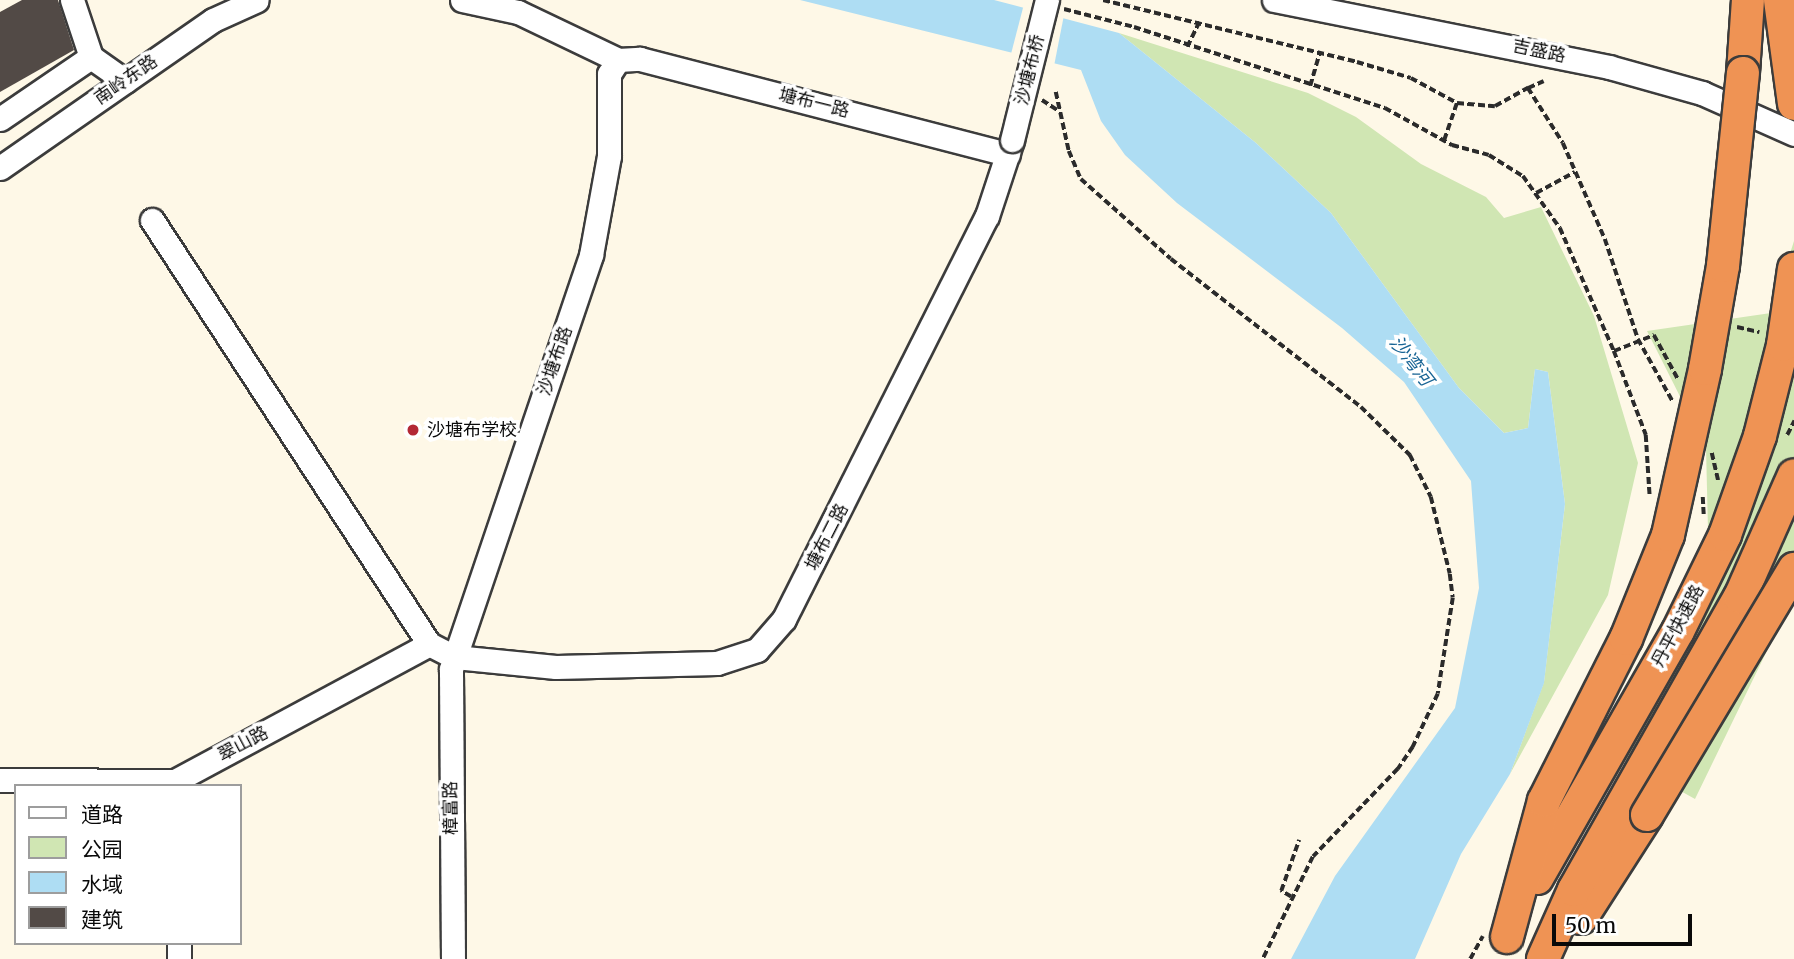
<!DOCTYPE html>
<html>
<head>
<meta charset="utf-8">
<style>
	body { margin:0 }
	#map { position:relative; width:1794px; height:959px; overflow:hidden; background:#fef8e7; font-family:Merriweather,"Noto Sans SC",serif }
	div>[style] { position:absolute }
	.green>* { inset:0; background:#d0e6b3 }
	.water>* { inset:0; background:#aeddf3 }
	.pier>* { inset:0; background:#fef8e7 }
	.building>* { inset:0; background:#524a46 }
	.path>* { height:3.5px; margin-top:-1.75px; transform-origin:0; background:repeating-linear-gradient(90deg,#2b2b2b 0 7px,transparent 0 10.5px) }
	.roads { filter:drop-shadow(2px 0 #3c3c3c) drop-shadow(-2px 0 #3c3c3c) drop-shadow(0 2px #3c3c3c) drop-shadow(0 -2px #3c3c3c) }
	.minor>* { height:23px; margin:-11.5px; padding:0 11.5px; transform-origin:11.5px; border-radius:11.5px; background:#fff }
	.highway>* { height:32px; margin:-16px; padding:0 16px; transform-origin:16px; border-radius:16px; background:#ef9354 }
	.bridges { filter:drop-shadow(2px 0 #3c3c3c) drop-shadow(-2px 0 #3c3c3c) drop-shadow(0 2px #3c3c3c) drop-shadow(0 -2px #3c3c3c) }
	.minor-bridge>* { height:23px; margin:-11.5px; padding:0 11.5px; transform-origin:11.5px; border-radius:11.5px; background:#fff }
	.highway-bridge>* { height:32px; margin:-16px; padding:0 16px; transform-origin:16px; border-radius:16px; background:#ef9354 }
	.dots>* { width:19px; height:19px; translate:-50% -50%; box-sizing:border-box; border:4px solid #fff; border-radius:50% }
	span { translate:-50% -50%; white-space:nowrap; text-align:center; line-height:1.15; -webkit-text-stroke:7px #fff; paint-order:stroke }
	.street-label { font-size:18px; color:#090909 }
	.poi-label { font-size:18px; color:#090909 }
	.left { translate:0 -50%; text-align:left }
	.water-label { font-size:19px; color:#196595; font-style:italic }
	.legend { position:absolute; left:14px; top:784px; width:228px; height:161px; box-sizing:border-box; background:#fff; border:2px solid #9d9d9d; margin:0; padding:9px 12px; list-style:none; font-size:21px; color:#090909 }
	.legend li { display:flex; align-items:center; gap:14px; height:35px }
	.legend b { width:35px; border:2px solid #9d9d9d }
	.scale { position:absolute; left:1552px; top:914px; width:140px; height:32px; box-sizing:border-box; border:4px solid #090909; border-top:0; padding-left:9px; font-size:21px; line-height:24px; white-space:nowrap; color:#090909; -webkit-text-stroke:5px #fff; paint-order:stroke }
</style>
</head>
<body>
<div id="map">
	<div class="green">
		<div style="clip-path:polygon(1119px 33px,1308px 93px,1356px 117px,1421px 164px,1486px 197px,1504px 218px,1541px 207px,1594px 316px,1638px 463px,1608px 595px,1510px 774px,1544px 682px,1565px 504px,1548px 372px,1535px 369px,1528px 428px,1504px 433px,1459px 388px,1331px 213px,1256px 143px)"></div>
		<div style="clip-path:polygon(1794px 241px,1794px 582px,1779px 626px,1695px 799px,1616px 755px,1699px 610px,1708px 530px,1706px 448px,1647px 331px,1771px 313px)"></div>
	</div>
	<div class="water">
		<div style="clip-path:polygon(800px 0,994px 0,1119px 33px,1256px 143px,1331px 213px,1459px 388px,1504px 433px,1528px 428px,1535px 369px,1548px 372px,1565px 504px,1544px 683px,1510px 774px,1461px 854px,1415px 959px,1291px 959px,1335px 876px,1455px 708px,1479px 588px,1471px 481px,1404px 382px,1342px 328px,1177px 203px,1125px 155px,1101px 121px,1081px 70px)"></div>
	</div>
	<div class="pier">
		<div style="clip-path:polygon(1024px 4px,1064px 15px,1054px 66px,1011px 54px)"></div>
	</div>
	<div class="building">
		<div style="clip-path:polygon(22px 0,58px 0,74px 50px,0 92px,0 12px)"></div>
	</div>
	<div class="path">
		<div style="left:1103px;top:0;width:261px;rotate:13.7deg"></div>
		<div style="left:1357px;top:62px;width:56px;rotate:16.5deg"></div>
		<div style="left:1411px;top:78px;width:52px;rotate:28.5deg"></div>
		<div style="left:1457px;top:103px;width:38px;rotate:5deg"></div>
		<div style="left:1495px;top:106px;width:38px;rotate:-29deg"></div>
		<div style="left:1528px;top:88px;width:65px;rotate:57.5deg"></div>
		<div style="left:1563px;top:143px;width:105px;rotate:66.4deg"></div>
		<div style="left:1605px;top:239px;width:105px;rotate:71.7deg"></div>
		<div style="left:1638px;top:339px;width:72px;rotate:60.9deg"></div>
		<div style="left:1064px;top:9px;width:72px;rotate:14.4deg"></div>
		<div style="left:1134px;top:27px;width:264px;rotate:17.9deg"></div>
		<div style="left:1385px;top:108px;width:77px;rotate:28.9deg"></div>
		<div style="left:1452px;top:145px;width:38px;rotate:15deg"></div>
		<div style="left:1489px;top:155px;width:40px;rotate:32deg"></div>
		<div style="left:1523px;top:176px;width:64px;rotate:54.6deg"></div>
		<div style="left:1560px;top:228px;width:134px;rotate:66.3deg"></div>
		<div style="left:1614px;top:351px;width:90px;rotate:69.1deg"></div>
		<div style="left:1646px;top:435px;width:63px;rotate:86.4deg"></div>
		<div style="left:1187px;top:47px;width:28px;rotate:-64deg"></div>
		<div style="left:1310px;top:86px;width:33px;rotate:-74deg"></div>
		<div style="left:1528px;top:88px;width:17px;rotate:-24deg"></div>
		<div style="left:1056px;top:92px;width:60px;rotate:77.6deg"></div>
		<div style="left:1069px;top:151px;width:30px;rotate:67deg"></div>
		<div style="left:1081px;top:179px;width:120px;rotate:41.6deg"></div>
		<div style="left:1171px;top:259px;width:241px;rotate:37.9deg"></div>
		<div style="left:1361px;top:407px;width:69px;rotate:44.4deg"></div>
		<div style="left:1410px;top:455px;width:47px;rotate:63.4deg"></div>
		<div style="left:1431px;top:497px;width:79px;rotate:76.1deg"></div>
		<div style="left:1450px;top:574px;width:24px;rotate:83deg"></div>
		<div style="left:1453px;top:598px;width:97px;rotate:98.9deg"></div>
		<div style="left:1438px;top:694px;width:59px;rotate:115.3deg"></div>
		<div style="left:1413px;top:747px;width:27px;rotate:124deg"></div>
		<div style="left:1398px;top:769px;width:122px;rotate:134deg"></div>
		<div style="left:1313px;top:857px;width:114px;rotate:116.1deg"></div>
		<div style="left:1042px;top:100px;width:20px;rotate:33deg"></div>
		<div style="left:1444px;top:140px;width:39px;rotate:-71deg"></div>
		<div style="left:1536px;top:193px;width:44px;rotate:-28.3deg"></div>
		<div style="left:1737px;top:327px;width:23px;rotate:13deg"></div>
		<div style="left:1614px;top:351px;width:43px;rotate:-21.8deg"></div>
		<div style="left:1654px;top:335px;width:50px;rotate:61.4deg"></div>
		<div style="left:1787px;top:435px;width:16px;rotate:-63deg"></div>
		<div style="left:1712px;top:453px;width:28px;rotate:77deg"></div>
		<div style="left:1703px;top:497px;width:20px;rotate:87deg"></div>
		<div style="left:1291px;top:897px;width:12px;rotate:-149deg"></div>
		<div style="left:1281px;top:891px;width:54px;rotate:-70.6deg"></div>
		<div style="left:1470px;top:959px;width:26px;rotate:-61deg"></div>
	</div>
	<div class="roads">
		<div class="minor">
			<div style="left:462px;top:0;width:57px;rotate:12.1deg"></div>
			<div style="left:518px;top:12px;width:111px;rotate:25.6deg"></div>
			<div style="left:1274px;top:0;width:342px;rotate:11.3deg"></div>
			<div style="left:1609px;top:67px;width:97px;rotate:15.6deg"></div>
			<div style="left:1702px;top:93px;width:101px;rotate:24deg"></div>
			<div style="left:91px;top:57px;width:42px;rotate:35.2deg"></div>
			<div style="left:618px;top:60px;width:22px;rotate:-3deg"></div>
			<div style="left:640px;top:59px;width:380px;rotate:14.5deg"></div>
			<div style="left:0;top:119px;width:110px;rotate:-34.3deg"></div>
			<div style="left:91px;top:57px;width:60px;rotate:-108.4deg"></div>
			<div style="left:0;top:168px;width:259px;rotate:-34.8deg"></div>
			<div style="left:213px;top:20px;width:48px;rotate:-24.4deg"></div>
			<div style="left:152px;top:220px;width:506px;rotate:56.84deg"></div>
			<div style="left:429px;top:644px;width:29px;rotate:27deg"></div>
			<div style="left:455px;top:657px;width:101px;rotate:5.7deg"></div>
			<div style="left:556px;top:667px;width:161px;rotate:-1.4deg"></div>
			<div style="left:717px;top:663px;width:42px;rotate:-18deg"></div>
			<div style="left:757px;top:650px;width:41px;rotate:-48.9deg"></div>
			<div style="left:784px;top:619px;width:451px;rotate:-63.3deg"></div>
			<div style="left:987px;top:216px;width:80px;rotate:-71.8deg"></div>
			<div style="left:0;top:780px;width:175px;rotate:0.3deg"></div>
			<div style="left:175px;top:781px;width:289px;rotate:-28.3deg"></div>
			<div style="left:179px;top:943px;width:16px;rotate:90deg"></div>
			<div style="left:453px;top:959px;width:290px;rotate:-90.4deg"></div>
			<div style="left:451px;top:669px;width:437px;rotate:-71.3deg"></div>
			<div style="left:591px;top:255px;width:101px;rotate:-79.7deg"></div>
			<div style="left:609px;top:156px;width:82px;rotate:-90deg"></div>
			<div style="left:609px;top:74px;width:17px;rotate:-57deg"></div>
		</div>
		<div class="highway">
			<div style="left:1780px;top:0;width:105px;rotate:82.3deg"></div>
			<div style="left:1743px;top:73px;width:73px;rotate:-86.1deg"></div>
			<div style="left:1581px;top:918px;width:122px;rotate:-57.3deg"></div>
			<div style="left:1543px;top:959px;width:76px;rotate:-65.8deg"></div>
			<div style="left:1574px;top:890px;width:337px;rotate:-60.5deg"></div>
			<div style="left:1740px;top:597px;width:133px;rotate:-66.1deg"></div>
		</div>
	</div>
	<div class="bridges">
		<div class="minor-bridge">
			<div style="left:1012px;top:140px;width:144px;rotate:-76deg"></div>
		</div>
		<div class="highway-bridge">
			<div style="left:1647px;top:815px;width:287px;rotate:-59.1deg"></div>
			<div style="left:1537px;top:878px;width:284px;rotate:-60.3deg"></div>
			<div style="left:1678px;top:631px;width:107px;rotate:-63.9deg"></div>
			<div style="left:1725px;top:535px;width:105px;rotate:-70.5deg"></div>
			<div style="left:1760px;top:436px;width:94px;rotate:-75.8deg"></div>
			<div style="left:1783px;top:345px;width:77px;rotate:-81.8deg"></div>
			<div style="left:1507px;top:937px;width:141px;rotate:-74.8deg"></div>
			<div style="left:1544px;top:801px;width:182px;rotate:-63.2deg"></div>
			<div style="left:1626px;top:639px;width:112px;rotate:-68deg"></div>
			<div style="left:1668px;top:535px;width:170px;rotate:-77.4deg"></div>
			<div style="left:1705px;top:369px;width:105px;rotate:-80.1deg"></div>
			<div style="left:1723px;top:266px;width:194px;rotate:-84.1deg"></div>
		</div>
	</div>
	<div class="dots">
		<div style="left:413px;top:430px;background:#b32835"></div>
	</div>
	<div class="street-label">
		<span style="left:1539px;top:51px;rotate:12deg">吉盛路</span>
		<span style="left:1030px;top:70px;rotate:-76deg">沙塘布桥</span>
		<span style="left:126px;top:80px;rotate:-35deg">南岭东路</span>
		<span style="left:814px;top:103px;rotate:14deg">塘布一路</span>
		<span style="left:555px;top:361px;rotate:-71deg">沙塘布路</span>
		<span style="left:827px;top:537px;rotate:-63deg">塘布二路</span>
		<span style="left:1678px;top:626px;rotate:-62deg">丹平快速路</span>
		<span style="left:243px;top:744px;rotate:-28deg">翠山路</span>
		<span style="left:451px;top:808px;rotate:-91deg">樟富路</span>
	</div>
	<div class="poi-label">
		<span class="left" style="left:427px;top:430px">沙塘布学校</span>
	</div>
	<div class="water-label">
		<span style="left:1411px;top:361px;rotate:52deg">沙湾河</span>
	</div>
	<ul class="legend">
	<li><b style="height:9px;background:#fff"></b>道路</li>
	<li><b style="height:19px;background:#d0e6b3"></b>公园</li>
	<li><b style="height:19px;background:#aeddf3"></b>水域</li>
	<li><b style="height:19px;background:#524a46"></b>建筑</li>
	</ul>
	<div class="scale">50 m</div>
</div>
</body>
</html>
